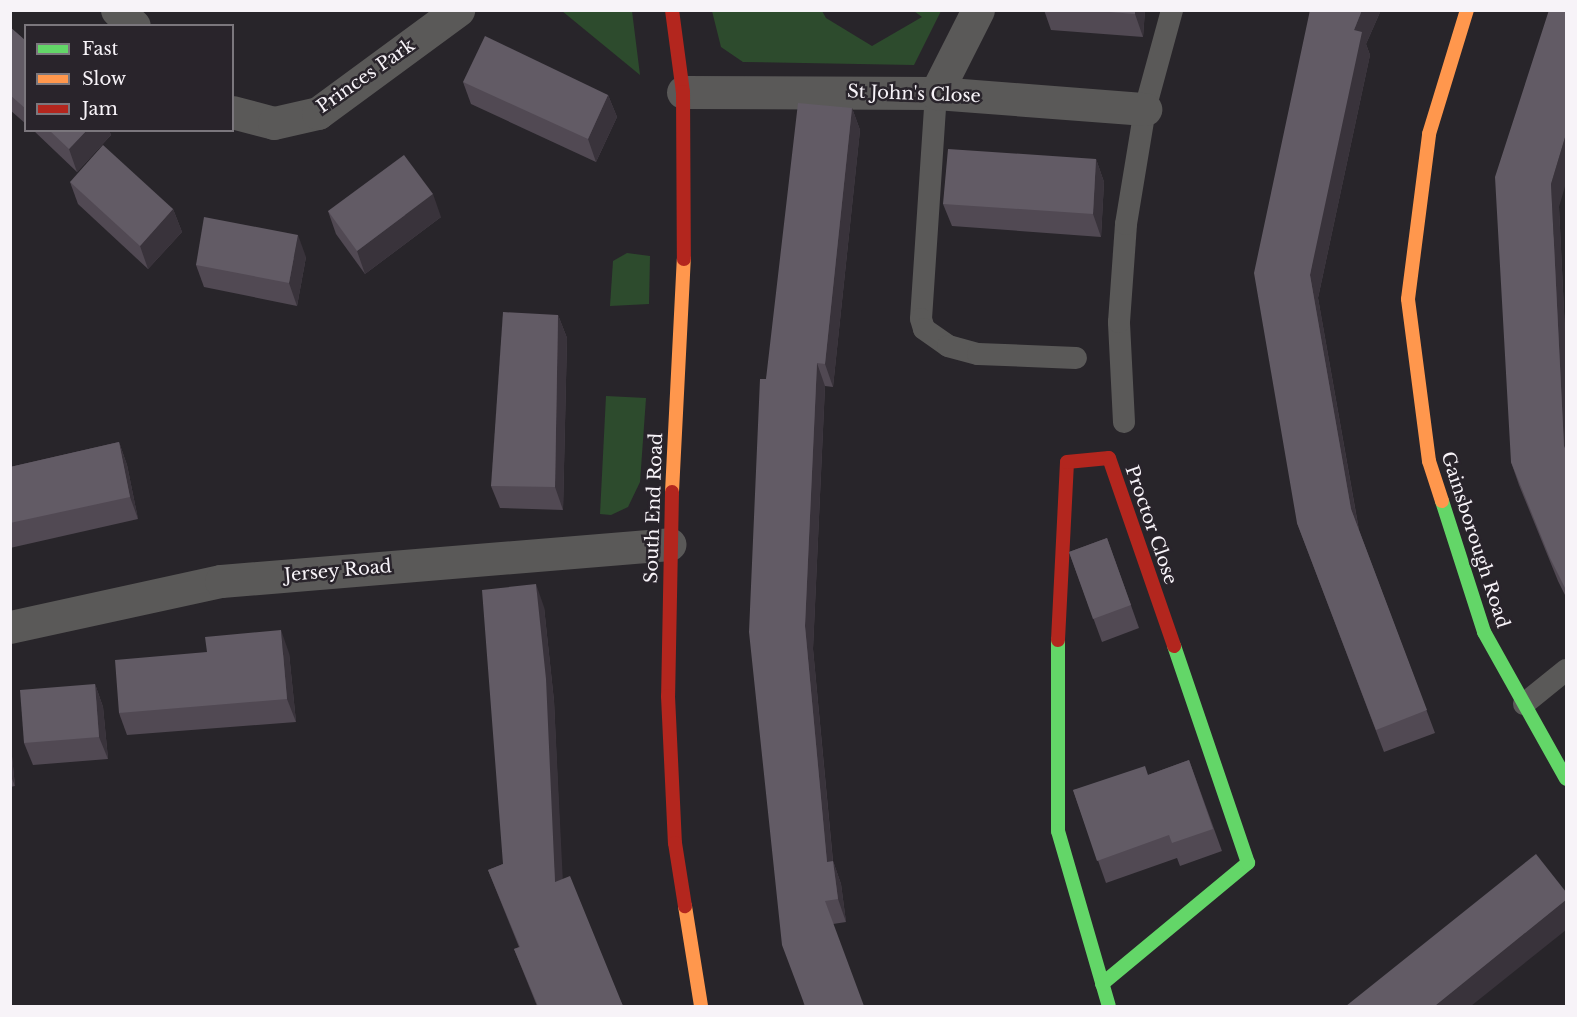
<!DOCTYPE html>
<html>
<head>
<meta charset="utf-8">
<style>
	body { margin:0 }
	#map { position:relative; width:1577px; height:1017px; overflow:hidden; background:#28252a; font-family:"Libre Baskerville",serif }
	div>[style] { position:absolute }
	.green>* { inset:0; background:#2d4b2d }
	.lane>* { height:22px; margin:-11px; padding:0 11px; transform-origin:11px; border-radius:11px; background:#5a5958 }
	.street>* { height:33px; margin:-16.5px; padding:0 16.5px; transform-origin:16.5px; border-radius:16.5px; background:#5a5958 }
	.fast>* { height:14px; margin:-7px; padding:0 7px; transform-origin:7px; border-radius:7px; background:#63d668 }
	.slow>* { height:14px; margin:-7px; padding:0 7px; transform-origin:7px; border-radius:7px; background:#ff974d }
	.jam>* { height:14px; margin:-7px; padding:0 7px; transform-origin:7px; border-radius:7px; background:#b3261e }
	.wall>* { inset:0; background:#514953 }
	.shaded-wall>* { inset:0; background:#39333b }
	.building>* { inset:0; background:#625b65 }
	span { translate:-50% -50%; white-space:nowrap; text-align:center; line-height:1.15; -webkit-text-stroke:5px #29242b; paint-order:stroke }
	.street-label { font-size:18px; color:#f7f3f8 }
	.frame { position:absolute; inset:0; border:12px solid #f7f3f8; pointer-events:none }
	.legend { position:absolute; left:24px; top:24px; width:210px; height:108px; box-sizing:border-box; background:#29242b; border:2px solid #7b777d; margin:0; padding:8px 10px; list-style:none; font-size:18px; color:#f7f3f8 }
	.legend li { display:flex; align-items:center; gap:12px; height:30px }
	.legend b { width:30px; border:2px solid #7b777d }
</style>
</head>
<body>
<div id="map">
	<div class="green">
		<div style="clip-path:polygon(562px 11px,632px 11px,640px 75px)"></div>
		<div style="clip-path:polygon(712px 11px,822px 11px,826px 18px,872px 46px,922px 17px,914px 11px,941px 11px,914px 65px,743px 62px,721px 47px)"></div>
		<div style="clip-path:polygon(627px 253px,650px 256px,649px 304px,610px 306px,613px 261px)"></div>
		<div style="clip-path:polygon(606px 396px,646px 398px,640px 482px,628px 507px,611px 515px,600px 514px)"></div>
	</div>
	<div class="lane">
		<div style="left:936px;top:93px;width:226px;rotate:93.8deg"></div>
		<div style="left:921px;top:319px;width:10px;rotate:73deg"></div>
		<div style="left:924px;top:329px;width:29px;rotate:35deg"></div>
		<div style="left:948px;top:346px;width:31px;rotate:15deg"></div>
		<div style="left:978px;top:354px;width:98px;rotate:2.3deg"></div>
		<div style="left:1124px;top:422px;width:100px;rotate:-92.9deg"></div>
		<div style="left:1119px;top:322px;width:98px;rotate:-85.9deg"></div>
		<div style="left:1126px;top:224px;width:117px;rotate:-80.6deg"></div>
		<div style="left:1145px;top:109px;width:103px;rotate:-74.7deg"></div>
		<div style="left:1524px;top:704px;width:54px;rotate:-39deg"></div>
	</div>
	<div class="street">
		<div style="left:117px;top:10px;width:23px;rotate:43deg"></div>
		<div style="left:683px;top:92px;width:253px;rotate:0.2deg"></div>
		<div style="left:936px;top:93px;width:210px;rotate:4.4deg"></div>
		<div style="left:936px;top:93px;width:93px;rotate:-63.2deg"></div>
		<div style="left:232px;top:112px;width:43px;rotate:14.7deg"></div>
		<div style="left:274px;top:123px;width:45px;rotate:-12.8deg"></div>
		<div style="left:318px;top:113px;width:174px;rotate:-36.3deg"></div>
		<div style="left:10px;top:627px;width:216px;rotate:-12.3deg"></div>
		<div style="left:221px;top:581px;width:450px;rotate:-4.7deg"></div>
	</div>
	<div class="fast">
		<div style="left:1442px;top:501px;width:138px;rotate:72.2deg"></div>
		<div style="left:1484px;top:632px;width:168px;rotate:60.8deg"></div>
		<div style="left:1058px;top:640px;width:191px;rotate:90deg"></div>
		<div style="left:1058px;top:831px;width:182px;rotate:73.8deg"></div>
		<div style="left:1102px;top:984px;width:190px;rotate:-39.7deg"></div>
		<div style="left:1248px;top:863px;width:229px;rotate:-108.8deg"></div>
	</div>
	<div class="slow">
		<div style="left:672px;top:492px;width:233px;rotate:-87.1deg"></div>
		<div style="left:1442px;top:501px;width:42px;rotate:-108deg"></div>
		<div style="left:1429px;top:461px;width:163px;rotate:-97.4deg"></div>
		<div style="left:1408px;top:299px;width:166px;rotate:-82.7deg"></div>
		<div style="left:1429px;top:134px;width:130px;rotate:-73deg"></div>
		<div style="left:685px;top:906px;width:101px;rotate:80.9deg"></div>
	</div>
	<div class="jam">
		<div style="left:672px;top:10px;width:83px;rotate:82.4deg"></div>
		<div style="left:683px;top:92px;width:167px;rotate:89.7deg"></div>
		<div style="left:672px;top:492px;width:204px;rotate:91.1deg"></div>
		<div style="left:668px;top:696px;width:147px;rotate:87.3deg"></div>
		<div style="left:675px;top:843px;width:64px;rotate:81deg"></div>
		<div style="left:1058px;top:640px;width:178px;rotate:-87.1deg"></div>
		<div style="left:1067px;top:462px;width:42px;rotate:-5.4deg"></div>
		<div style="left:1109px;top:458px;width:199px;rotate:70.9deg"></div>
	</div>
	<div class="wall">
		<div style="clip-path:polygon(1044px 10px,1145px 10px,1143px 37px,1051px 30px)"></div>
		<div style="clip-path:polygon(1310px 10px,1381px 10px,1366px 44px,1370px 55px,1318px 298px,1359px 530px,1435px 733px,1384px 752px,1297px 523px)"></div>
		<div style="clip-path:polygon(10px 27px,26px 41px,26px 124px,10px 110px)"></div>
		<div style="clip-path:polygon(463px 82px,608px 95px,617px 117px,596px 162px,471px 104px)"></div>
		<div style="clip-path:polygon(852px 108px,860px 130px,833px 387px,825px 386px,813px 649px,833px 861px,841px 884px,846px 922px,833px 924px,804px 1006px,766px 379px)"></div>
		<div style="clip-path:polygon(33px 130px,109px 130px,111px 135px,77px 172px)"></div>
		<div style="clip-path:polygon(1096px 159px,1104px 182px,1101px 237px,952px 226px,943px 204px)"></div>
		<div style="clip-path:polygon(70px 182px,173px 209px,182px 232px,148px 269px,78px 204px)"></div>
		<div style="clip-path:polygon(1559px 207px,1566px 353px,1566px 597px,1558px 581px,1519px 485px,1511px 462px)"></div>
		<div style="clip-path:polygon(328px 211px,441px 217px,365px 274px,336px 234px)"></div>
		<div style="clip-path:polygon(306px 257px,297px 306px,204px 287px,196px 265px)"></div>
		<div style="clip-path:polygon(558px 315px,567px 338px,563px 510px,500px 508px,491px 486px)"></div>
		<div style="clip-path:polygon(119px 442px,127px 465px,138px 519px,10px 548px,10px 467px)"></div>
		<div style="clip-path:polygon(1107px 538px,1139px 628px,1102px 642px,1069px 552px)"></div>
		<div style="clip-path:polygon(544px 607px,554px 701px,562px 879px,623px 1006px,537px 1006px,514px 949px,519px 947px,488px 870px,503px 864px)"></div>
		<div style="clip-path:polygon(289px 653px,296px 722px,127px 735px,119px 713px)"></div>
		<div style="clip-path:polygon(95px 684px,103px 707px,108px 759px,33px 765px,24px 743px)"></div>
		<div style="clip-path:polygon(10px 737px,15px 786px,10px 787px)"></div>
		<div style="clip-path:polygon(1189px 760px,1222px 851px,1180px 866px,1177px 858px,1106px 883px,1073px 790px,1148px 775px)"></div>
	</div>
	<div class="shaded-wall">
		<div style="clip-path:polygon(1135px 10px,1145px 10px,1143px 37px,1135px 14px)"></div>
		<div style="clip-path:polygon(1362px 10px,1381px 10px,1366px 44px,1370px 55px,1318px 298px,1359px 531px,1351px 509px,1310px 275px,1354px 30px)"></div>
		<div style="clip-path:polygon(608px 95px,617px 117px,596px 162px,588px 139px)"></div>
		<div style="clip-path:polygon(852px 108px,860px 130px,833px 387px,825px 364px)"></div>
		<div style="clip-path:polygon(87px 130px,109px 130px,111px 135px,77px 172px,69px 149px)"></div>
		<div style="clip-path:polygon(1566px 134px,1566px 183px,1559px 207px,1566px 353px,1566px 452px,1564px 446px,1551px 184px)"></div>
		<div style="clip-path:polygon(1096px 159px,1104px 182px,1101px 237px,1093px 214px)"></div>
		<div style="clip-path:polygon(433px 194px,441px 217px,365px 274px,357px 251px)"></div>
		<div style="clip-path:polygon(173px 209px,182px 232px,148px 269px,140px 246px)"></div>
		<div style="clip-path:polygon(298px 235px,306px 257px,297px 306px,289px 283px)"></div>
		<div style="clip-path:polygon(558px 315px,567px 338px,563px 510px,555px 487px)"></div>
		<div style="clip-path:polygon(817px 363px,825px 386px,813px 649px,835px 884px,827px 862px,805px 626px)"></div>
		<div style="clip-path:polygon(119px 442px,127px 465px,138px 519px,130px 497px)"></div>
		<div style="clip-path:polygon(536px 584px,544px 607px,554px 701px,564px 904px,555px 882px)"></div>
		<div style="clip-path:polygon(281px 630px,289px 653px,296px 722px,287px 699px)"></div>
		<div style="clip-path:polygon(95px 684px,103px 707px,108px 759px,99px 737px)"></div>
		<div style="clip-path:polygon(10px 737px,15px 786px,10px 774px)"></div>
		<div style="clip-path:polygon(833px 861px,841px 884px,846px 922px,838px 899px)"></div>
		<div style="clip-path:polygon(1566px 900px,1566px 930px,1471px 1006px,1435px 1006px)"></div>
	</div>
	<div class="building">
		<div style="clip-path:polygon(1084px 10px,1135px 10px,1135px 14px)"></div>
		<div style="clip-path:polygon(1310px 10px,1362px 10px,1354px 30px,1362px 32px,1310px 275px,1351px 509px,1427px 710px,1376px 730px,1297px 523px,1254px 273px)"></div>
		<div style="clip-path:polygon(1549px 10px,1566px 10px,1566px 134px,1551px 184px,1564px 446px,1566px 451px,1566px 590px,1550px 558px,1511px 462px,1495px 177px)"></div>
		<div style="clip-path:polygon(10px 27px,26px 41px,26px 109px,10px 95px)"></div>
		<div style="clip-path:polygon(485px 36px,608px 95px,588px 139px,463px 82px)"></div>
		<div style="clip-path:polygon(798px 103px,852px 108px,825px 364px,817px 363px,805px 626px,827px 862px,833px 861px,838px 899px,825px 901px,864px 1006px,805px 1006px,782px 945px,749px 632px,760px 379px,766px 379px)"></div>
		<div style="clip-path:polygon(49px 130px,87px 130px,69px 149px)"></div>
		<div style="clip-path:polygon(103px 145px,173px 209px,140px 246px,70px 182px)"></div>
		<div style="clip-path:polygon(948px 149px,1096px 159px,1093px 214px,943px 204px)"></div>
		<div style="clip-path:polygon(404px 155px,433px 194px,357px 251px,328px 211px)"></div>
		<div style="clip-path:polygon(204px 217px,298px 235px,289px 283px,196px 265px)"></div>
		<div style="clip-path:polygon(503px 312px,558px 315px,555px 487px,491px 486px)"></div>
		<div style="clip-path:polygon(119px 442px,130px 497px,10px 523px,10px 467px)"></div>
		<div style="clip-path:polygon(1107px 538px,1131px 605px,1093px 619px,1069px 552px)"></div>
		<div style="clip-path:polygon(536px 584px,546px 679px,555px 882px,570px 876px,623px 1006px,538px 1006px,514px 949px,520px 947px,488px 870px,503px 864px,482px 590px)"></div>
		<div style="clip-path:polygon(281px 630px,287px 699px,119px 713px,115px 660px,207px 652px,205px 637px)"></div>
		<div style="clip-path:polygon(95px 684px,99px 737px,24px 743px,20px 690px)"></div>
		<div style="clip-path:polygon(1189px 760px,1213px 829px,1172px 843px,1169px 835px,1097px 861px,1073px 790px,1145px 766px,1148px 775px)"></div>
		<div style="clip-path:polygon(1536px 854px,1566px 892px,1566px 900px,1435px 1006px,1346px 1006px)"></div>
	</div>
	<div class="street-label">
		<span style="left:366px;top:76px;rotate:-35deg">Princes Park</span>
		<span style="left:914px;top:94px;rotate:2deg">St John's Close</span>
		<span style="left:654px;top:508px;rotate:-88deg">South End Road</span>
		<span style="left:1151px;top:525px;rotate:71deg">Proctor Close</span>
		<span style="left:1475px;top:540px;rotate:72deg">Gainsborough Road</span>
		<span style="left:338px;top:571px;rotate:-5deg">Jersey Road</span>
	</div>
	<div class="frame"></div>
	<ul class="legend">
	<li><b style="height:8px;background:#63d668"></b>Fast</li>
	<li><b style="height:8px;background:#ff974d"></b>Slow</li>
	<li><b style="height:8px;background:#b3261e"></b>Jam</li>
	</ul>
</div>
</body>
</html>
